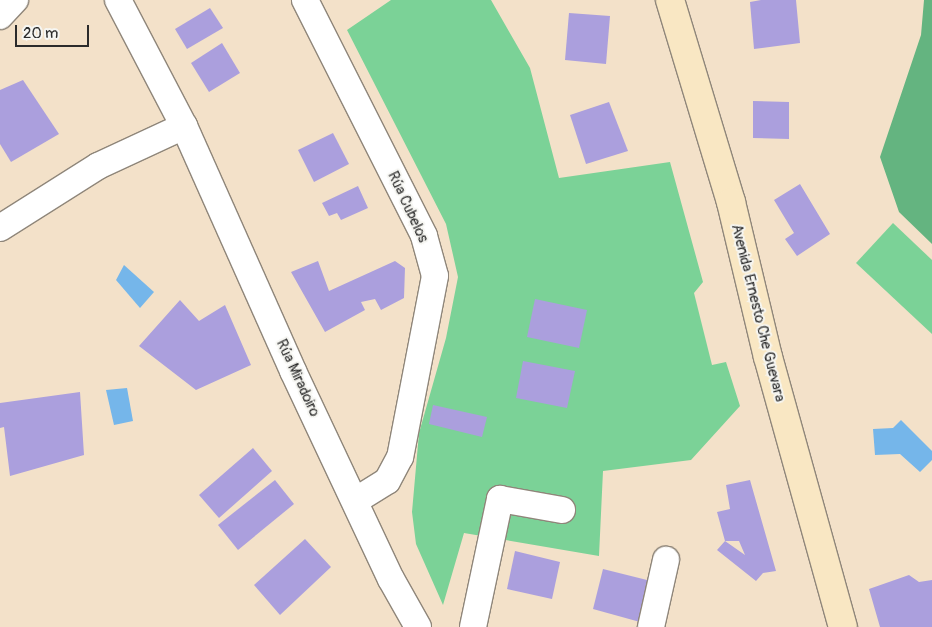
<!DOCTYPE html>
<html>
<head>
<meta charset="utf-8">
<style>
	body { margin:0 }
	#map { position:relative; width:932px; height:627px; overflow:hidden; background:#f3e1c9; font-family:Pangolin,sans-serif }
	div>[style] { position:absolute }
	.green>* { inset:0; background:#7bd297 }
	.forest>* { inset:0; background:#64b480 }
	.water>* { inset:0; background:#75b6ea }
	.building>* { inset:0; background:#ab9fdd }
	.roads { filter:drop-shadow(1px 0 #8f867a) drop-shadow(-1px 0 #8f867a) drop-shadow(0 1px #8f867a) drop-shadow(0 -1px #8f867a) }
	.minor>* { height:26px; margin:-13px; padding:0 13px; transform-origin:13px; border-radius:13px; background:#fff }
	.secondary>* { height:28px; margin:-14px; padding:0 14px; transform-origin:14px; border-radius:14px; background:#f9e7c3 }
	span { translate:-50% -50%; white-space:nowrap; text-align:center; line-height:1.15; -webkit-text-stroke:4px #f6f6f2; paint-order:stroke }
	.street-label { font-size:15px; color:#2b2b2b }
	.scale { position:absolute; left:15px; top:25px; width:74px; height:22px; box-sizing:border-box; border:2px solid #2b2b2b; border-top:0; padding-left:6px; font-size:15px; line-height:18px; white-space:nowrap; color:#2b2b2b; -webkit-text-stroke:4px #f6f6f2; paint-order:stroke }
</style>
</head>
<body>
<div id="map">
	<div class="green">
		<div style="clip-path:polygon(391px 0,491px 0,530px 68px,559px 178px,670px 162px,703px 282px,694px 293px,712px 365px,726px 362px,740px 406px,691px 460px,603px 471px,599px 556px,464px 533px,443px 605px,416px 544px,412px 512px,419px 433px,446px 338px,458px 277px,446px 224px,347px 30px)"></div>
		<div style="clip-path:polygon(893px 223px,932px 260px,932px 334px,856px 263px)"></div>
	</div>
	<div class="forest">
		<div style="clip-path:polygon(924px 0,932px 0,932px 244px,899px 212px,880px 157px,921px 35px)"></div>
	</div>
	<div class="water">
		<div style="clip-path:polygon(124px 265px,154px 292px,140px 308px,116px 280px)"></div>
		<div style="clip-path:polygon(127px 388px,133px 421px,114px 425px,106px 390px)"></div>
		<div style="clip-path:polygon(901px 420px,932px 451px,932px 460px,920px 472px,900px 454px,875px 455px,873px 429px,893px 428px)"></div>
	</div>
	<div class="building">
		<div style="clip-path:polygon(761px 0,796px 0,800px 43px,754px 49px,750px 2px)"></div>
		<div style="clip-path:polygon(210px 8px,223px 28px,187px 49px,175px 29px)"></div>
		<div style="clip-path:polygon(569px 13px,610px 16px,606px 64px,565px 60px)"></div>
		<div style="clip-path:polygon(222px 43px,240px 73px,209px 92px,191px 63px)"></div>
		<div style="clip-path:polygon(23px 80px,59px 134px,11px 162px,0 144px,0 90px)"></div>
		<div style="clip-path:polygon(753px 101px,789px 102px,789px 139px,753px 138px)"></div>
		<div style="clip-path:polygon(609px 102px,628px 151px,586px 164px,570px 115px)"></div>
		<div style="clip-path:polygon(333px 133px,349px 164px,314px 182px,298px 150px)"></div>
		<div style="clip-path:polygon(800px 184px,830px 234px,797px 256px,785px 239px,794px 233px,774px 200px)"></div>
		<div style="clip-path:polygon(358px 186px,368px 208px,341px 220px,337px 213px,329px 216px,322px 203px)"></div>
		<div style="clip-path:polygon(318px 261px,329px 291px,395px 261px,405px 268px,404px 298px,381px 310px,375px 299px,361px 302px,365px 310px,325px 332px,291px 272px)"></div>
		<div style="clip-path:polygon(535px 299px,587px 310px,579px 348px,527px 337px)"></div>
		<div style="clip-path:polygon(180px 300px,199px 321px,225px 305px,251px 365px,196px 390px,139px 346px)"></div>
		<div style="clip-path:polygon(523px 361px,575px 371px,567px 408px,516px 398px)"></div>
		<div style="clip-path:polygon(80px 392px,84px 455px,10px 476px,4px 427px,0 428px,0 403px)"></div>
		<div style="clip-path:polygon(433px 405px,487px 417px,482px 437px,429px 424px)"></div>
		<div style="clip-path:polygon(253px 448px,272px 471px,219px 518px,199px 495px)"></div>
		<div style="clip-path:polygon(275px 480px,294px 504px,238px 550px,218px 525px)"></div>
		<div style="clip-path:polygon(750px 480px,776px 571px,763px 573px,756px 581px,717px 550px,725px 541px,745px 555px,739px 541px,725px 541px,717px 512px,730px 509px,726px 485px)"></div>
		<div style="clip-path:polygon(305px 539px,331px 567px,280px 615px,254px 585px)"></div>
		<div style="clip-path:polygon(515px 551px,560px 562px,552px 599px,507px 589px)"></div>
		<div style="clip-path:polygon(603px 569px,651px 581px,640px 622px,593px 609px)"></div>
		<div style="clip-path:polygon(909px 575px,919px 582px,932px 580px,932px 627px,880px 627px,869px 589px)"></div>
	</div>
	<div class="roads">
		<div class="minor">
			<div style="left:118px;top:0;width:142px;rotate:62.4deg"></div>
			<div style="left:184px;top:126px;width:268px;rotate:66deg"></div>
			<div style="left:293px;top:371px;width:230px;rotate:64.8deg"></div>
			<div style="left:391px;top:579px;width:55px;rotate:60.6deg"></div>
			<div style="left:305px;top:0;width:264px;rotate:63.2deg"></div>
			<div style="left:424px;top:236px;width:41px;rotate:74.6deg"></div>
			<div style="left:435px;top:276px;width:184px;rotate:100.9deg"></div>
			<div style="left:400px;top:457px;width:27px;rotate:118deg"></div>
			<div style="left:387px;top:481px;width:36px;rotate:148deg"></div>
			<div style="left:0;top:16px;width:22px;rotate:-47deg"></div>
			<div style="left:0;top:228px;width:116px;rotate:-32.3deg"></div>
			<div style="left:98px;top:166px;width:95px;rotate:-24.9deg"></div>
			<div style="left:473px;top:627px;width:131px;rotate:-78.1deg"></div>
			<div style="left:500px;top:499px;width:63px;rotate:10.1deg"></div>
			<div style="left:651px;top:627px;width:69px;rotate:-77.4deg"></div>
		</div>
		<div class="secondary">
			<div style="left:670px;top:0;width:211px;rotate:73.2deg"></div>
			<div style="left:731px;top:202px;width:159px;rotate:76.6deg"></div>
			<div style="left:768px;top:357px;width:280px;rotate:74.5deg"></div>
		</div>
	</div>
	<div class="street-label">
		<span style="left:408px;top:207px;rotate:65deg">Rúa Cubelos</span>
		<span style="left:758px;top:313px;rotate:76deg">Avenida Ernesto Che Guevara</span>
		<span style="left:298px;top:378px;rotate:65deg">Rúa Miradoiro</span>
	</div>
	<div class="scale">20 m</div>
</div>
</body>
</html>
